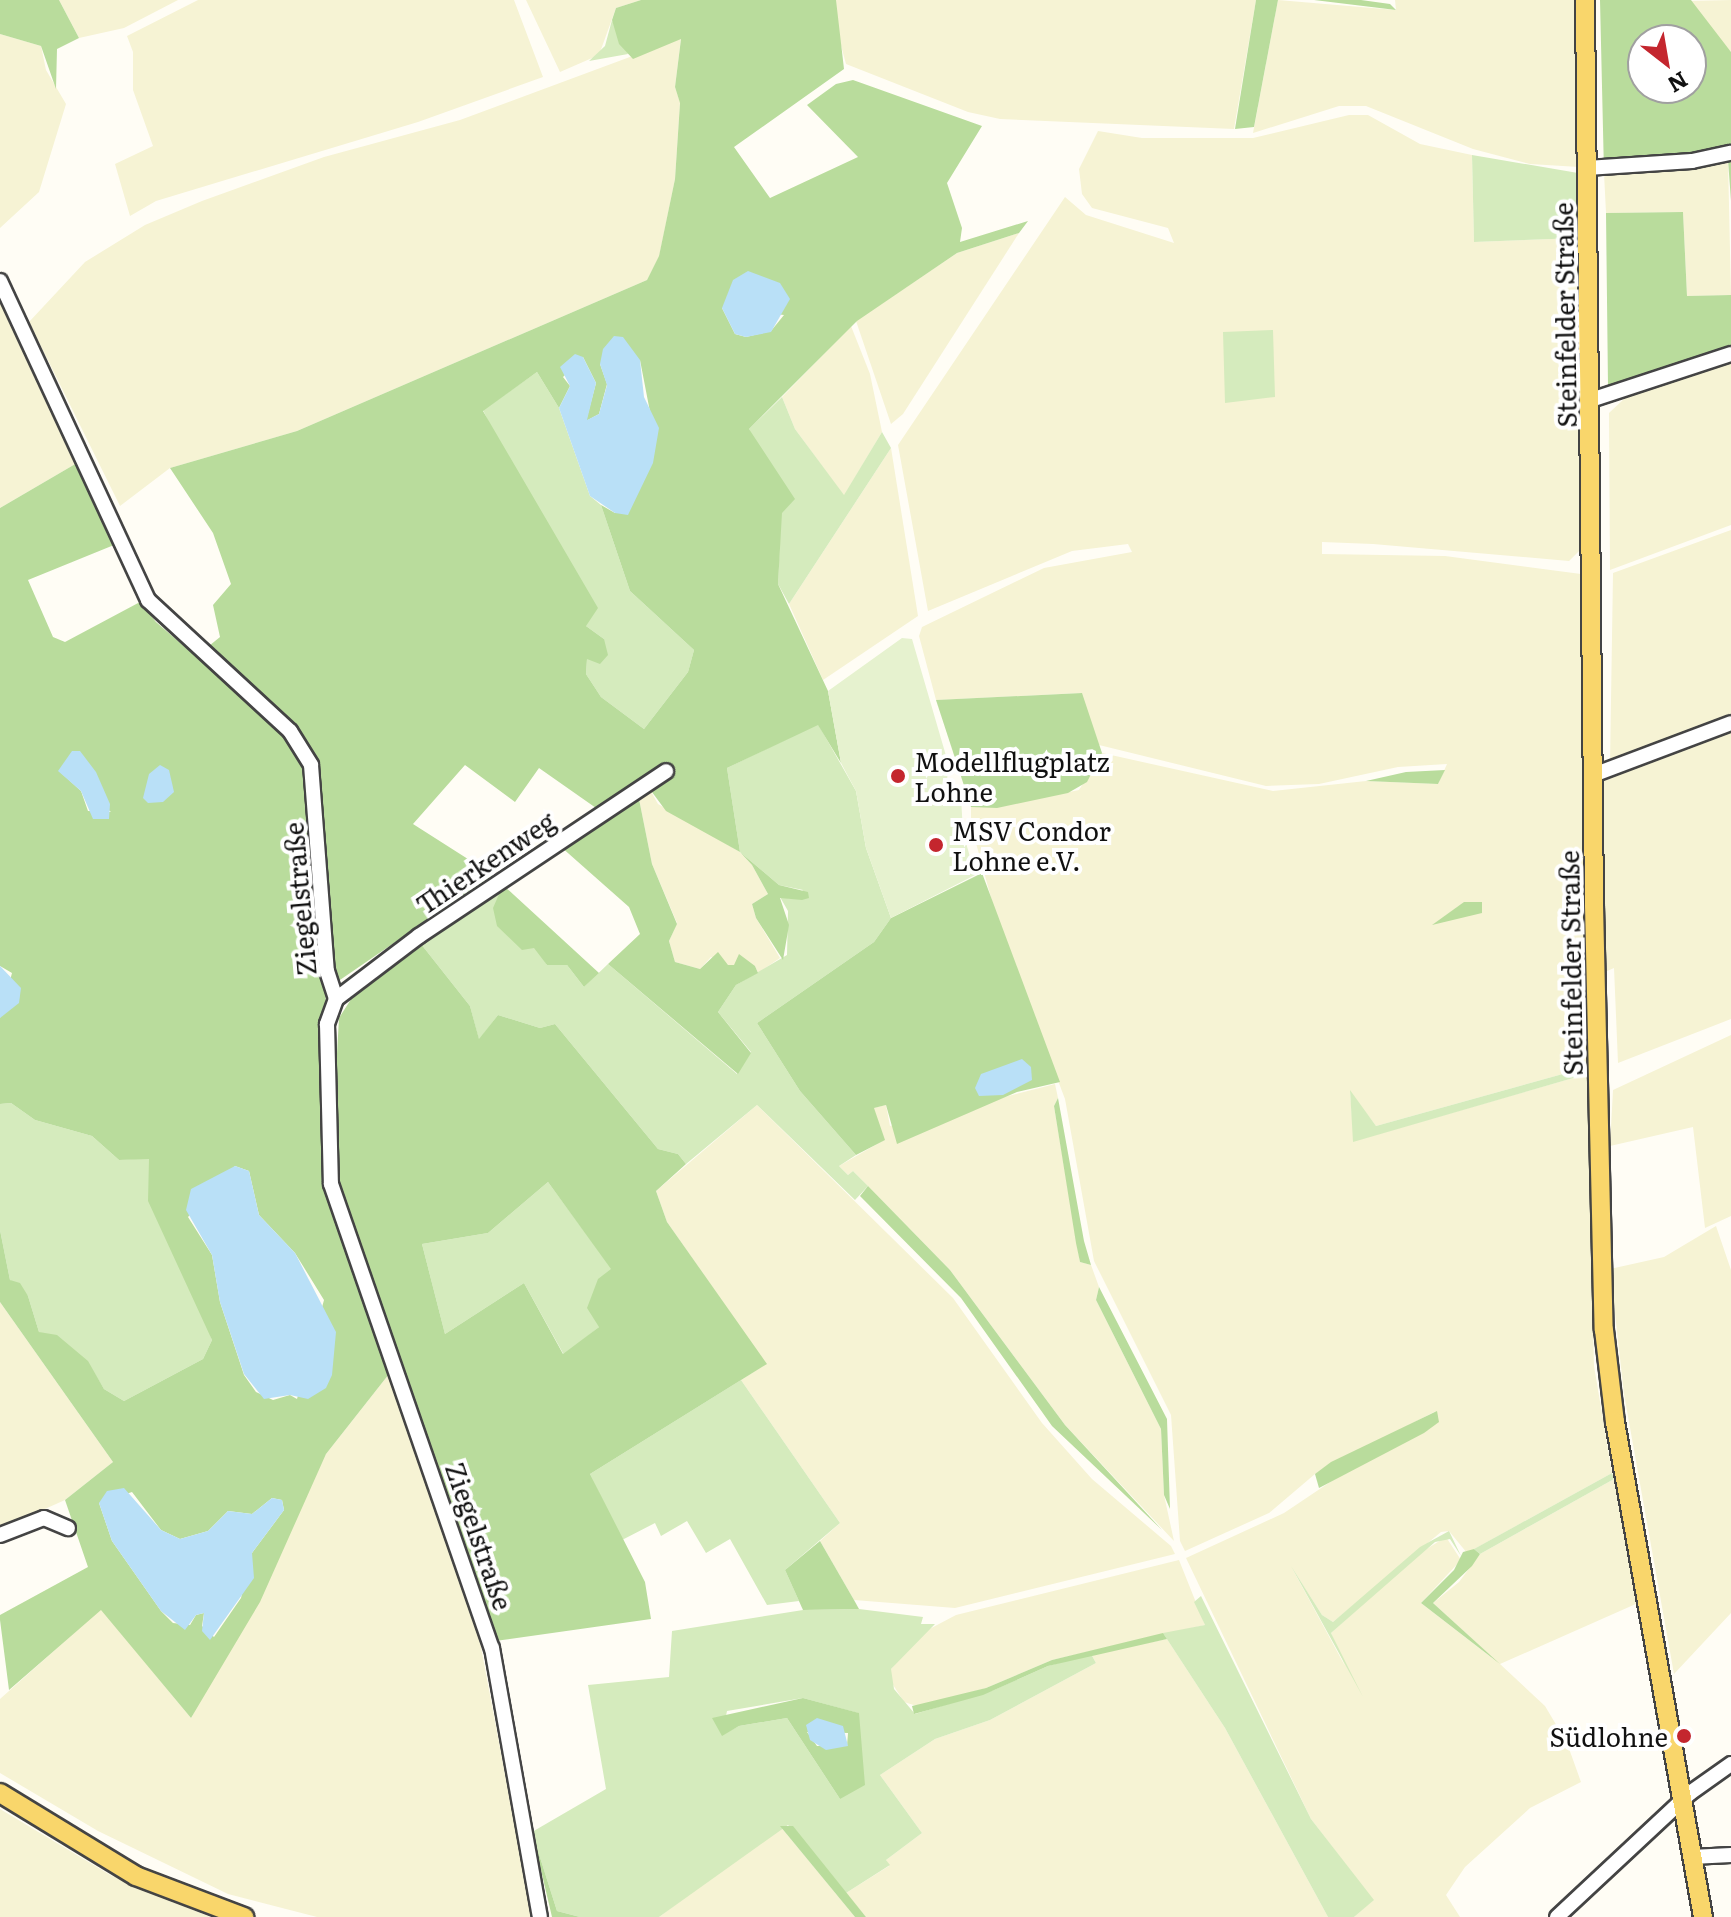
<!DOCTYPE html>
<html>
<head>
<meta charset="utf-8">
<style>
	body { margin:0 }
	#map { position:relative; width:1731px; height:1917px; overflow:hidden; background:#fffdf5; font-family:Literata,serif }
	div>[style] { position:absolute }
	.farmland>* { inset:0; background:#f6f3d4 }
	.green>* { inset:0; background:#d5ebbd }
	.forest>* { inset:0; background:#b9dc9c }
	.pitch>* { inset:0; background:#e6f2cf }
	.water>* { inset:0; background:#b9e0f7 }
	.roads { filter:drop-shadow(2px 0 #444) drop-shadow(-2px 0 #444) drop-shadow(0 2px #444) drop-shadow(0 -2px #444) }
	.minor>* { height:14px; margin:-7px; padding:0 7px; transform-origin:7px; border-radius:7px; background:#fff }
	.major>* { height:18px; margin:-9px; padding:0 9px; transform-origin:9px; border-radius:9px; background:#f9d66b }
	.dots>* { width:22px; height:22px; translate:-50% -50%; box-sizing:border-box; border:4px solid #fff; border-radius:50% }
	span { translate:-50% -50%; white-space:nowrap; text-align:center; line-height:1.15; -webkit-text-stroke:8px #fff; paint-order:stroke }
	.street-label { font-size:26px; color:#111 }
	.poi-label { font-size:26px; color:#111 }
	.left { translate:0 -50%; text-align:left }
	.right { translate:-100% -50%; text-align:right }
	.north { position:absolute; left:1627px; top:24px; width:80px; height:80px; box-sizing:border-box; background:#fff; border:2px solid #a0a0a0; border-radius:50%; rotate:149deg; font-size:22px; font-weight:700; line-height:32px; text-align:center; color:#111 }
	.north::after { content:''; display:block; margin:auto; width:28px; height:36px; background:#c4262e; clip-path:polygon(50% 0,100% 100%,50% 72%,0 100%) }
</style>
</head>
<body>
<div id="map">
	<div class="farmland">
		<div style="clip-path:polygon(59px 0,178px 0,124px 28px,79px 38px)"></div>
		<div style="clip-path:polygon(198px 0,514px 0,543px 77px,418px 122px,156px 201px,130px 216px,115px 164px,153px 146px,133px 90px,133px 52px,127px 36px)"></div>
		<div style="clip-path:polygon(526px 0,641px 0,616px 8px,599px 55px,560px 72px)"></div>
		<div style="clip-path:polygon(836px 0,1256px 0,1234px 129px,1000px 119px,968px 112px,846px 64px,836px 27px)"></div>
		<div style="clip-path:polygon(1278px 0,1396px 10px,1395px 0,1576px 0,1579px 167px,1530px 164px,1473px 149px,1366px 106px,1339px 106px,1253px 133px)"></div>
		<div style="clip-path:polygon(1731px 0,1731px 52px,1687px 1px)"></div>
		<div style="clip-path:polygon(0 34px,41px 46px,46px 70px,66px 104px,39px 192px,0 228px)"></div>
		<div style="clip-path:polygon(681px 38px,675px 87px,680px 102px,675px 179px,659px 257px,647px 280px,297px 431px,170px 468px,120px 506px,29px 322px,85px 262px,145px 225px,202px 201px,324px 157px,460px 120px)"></div>
		<div style="clip-path:polygon(1349px 115px,1368px 115px,1420px 144px,1472px 155px,1474px 242px,1579px 238px,1582px 548px,1569px 561px,1373px 544px,1322px 542px,1322px 554px,1445px 556px,1581px 574px,1583px 785px,1651px 759px,1610px 764px,1613px 573px,1731px 530px,1731px 718px,1719px 721px,1720px 736px,1731px 733px,1731px 1019px,1618px 1063px,1614px 968px,1587px 980px,1588px 1067px,1376px 1126px,1350px 1092px,1354px 1141px,1587px 1074px,1594px 1366px,1612px 1473px,1467px 1553px,1449px 1531px,1441px 1532px,1333px 1622px,1322px 1615px,1292px 1568px,1345px 1666px,1331px 1633px,1420px 1553px,1446px 1537px,1461px 1560px,1421px 1603px,1496px 1661px,1433px 1603px,1459px 1582px,1480px 1554px,1614px 1479px,1638px 1603px,1500px 1664px,1545px 1706px,1567px 1743px,1581px 1782px,1530px 1808px,1465px 1867px,1446px 1895px,1460px 1917px,1354px 1917px,1373px 1900px,1311px 1819px,1186px 1558px,1284px 1513px,1436px 1411px,1315px 1474px,1269px 1513px,1185px 1551px,1180px 1541px,1171px 1415px,1094px 1261px,1065px 1099px,998px 923px,971px 825px,971px 807px,997px 807px,1079px 790px,1102px 753px,1273px 791px,1366px 781px,1438px 784px,1447px 764px,1398px 767px,1319px 784px,1266px 786px,1099px 745px,1081px 693px,936px 700px,919px 636px,922px 627px,1044px 568px,1132px 552px,1128px 544px,1072px 551px,928px 611px,898px 445px,1065px 197px,1086px 215px,1174px 243px,1168px 228px,1092px 208px,1082px 194px,1079px 169px,1098px 131px,1142px 138px,1253px 138px)"></div>
		<div style="clip-path:polygon(1728px 160px,1731px 295px,1687px 296px,1683px 212px,1606px 213px,1604px 173px,1703px 168px)"></div>
		<div style="clip-path:polygon(1019px 233px,903px 414px,891px 424px,856px 321px,957px 253px)"></div>
		<div style="clip-path:polygon(0 298px,77px 463px,0 508px)"></div>
		<div style="clip-path:polygon(851px 326px,870px 374px,882px 432px,844px 496px,795px 429px,782px 397px)"></div>
		<div style="clip-path:polygon(1731px 360px,1731px 525px,1610px 570px,1609px 413px,1625px 398px)"></div>
		<div style="clip-path:polygon(891px 448px,918px 616px,823px 680px,789px 604px)"></div>
		<div style="clip-path:polygon(649px 788px,658px 804px,740px 852px,752px 865px,768px 894px,752px 904px,756px 918px,780px 958px,758px 973px,755px 966px,728px 965px,711px 957px,700px 969px,675px 962px,669px 941px,677px 923px,652px 864px,638px 794px)"></div>
		<div style="clip-path:polygon(1731px 1035px,1731px 1216px,1705px 1228px,1693px 1127px,1610px 1146px,1613px 1090px)"></div>
		<div style="clip-path:polygon(1055px 1084px,1058px 1098px,1054px 1106px,1080px 1262px,1091px 1265px,1099px 1287px,1096px 1300px,1161px 1429px,1164px 1495px,1174px 1541px,1065px 1425px,950px 1270px,853px 1171px,848px 1175px,839px 1166px,884px 1140px,873px 1108px,886px 1105px,890px 1126px)"></div>
		<div style="clip-path:polygon(757px 1105px,953px 1298px,1042px 1423px,1092px 1479px,1171px 1546px,1175px 1554px,955px 1608px,854px 1600px,820px 1541px,840px 1523px,741px 1380px,766px 1364px,667px 1222px,656px 1191px)"></div>
		<div style="clip-path:polygon(1716px 1226px,1731px 1270px,1731px 1613px,1674px 1674px,1624px 1394px,1610px 1269px,1664px 1257px)"></div>
		<div style="clip-path:polygon(0 1302px,113px 1462px,65px 1500px,0 1529px)"></div>
		<div style="clip-path:polygon(389px 1374px,480px 1642px,532px 1917px,317px 1917px,228px 1894px,98px 1831px,0 1773px,0 1699px,101px 1609px,191px 1718px,326px 1454px)"></div>
		<div style="clip-path:polygon(1179px 1560px,1205px 1625px,1052px 1660px,986px 1688px,920px 1707px,904px 1702px,890px 1680px,891px 1669px,920px 1634px,956px 1615px)"></div>
		<div style="clip-path:polygon(1167px 1639px,1225px 1728px,1328px 1917px,866px 1917px,846px 1893px,889px 1866px,886px 1860px,922px 1833px,880px 1775px,935px 1739px,990px 1720px,1096px 1663px,1091px 1654px)"></div>
		<div style="clip-path:polygon(0 1809px,112px 1876px,210px 1917px,0 1917px)"></div>
		<div style="clip-path:polygon(780px 1826px,855px 1917px,659px 1917px)"></div>
	</div>
	<div class="green">
		<div style="clip-path:polygon(612px 20px,628px 54px,589px 61px,605px 46px)"></div>
		<div style="clip-path:polygon(1472px 155px,1578px 173px,1579px 238px,1474px 242px)"></div>
		<div style="clip-path:polygon(1273px 330px,1275px 397px,1225px 403px,1223px 332px)"></div>
		<div style="clip-path:polygon(537px 372px,559px 408px,590px 496px,601px 505px,630px 591px,694px 650px,688px 672px,644px 729px,601px 697px,586px 674px,587px 658px,604px 639px,586px 626px,483px 410px)"></div>
		<div style="clip-path:polygon(782px 397px,795px 429px,844px 495px,882px 432px,891px 448px,789px 604px,778px 584px,781px 513px,749px 429px)"></div>
		<div style="clip-path:polygon(818px 724px,856px 791px,866px 848px,891px 918px,874px 942px,757px 1023px,800px 1091px,856px 1155px,839px 1166px,848px 1175px,853px 1171px,868px 1186px,855px 1200px,757px 1105px,686px 1164px,678px 1154px,658px 1149px,555px 1024px,540px 1028px,498px 1015px,479px 1040px,470px 1006px,421px 944px,503px 885px,547px 965px,567px 965px,584px 987px,608px 964px,737px 1074px,751px 1052px,718px 1012px,736px 985px,787px 955px,788px 911px,780px 897px,795px 899px,803px 890px,779px 885px,740px 852px,727px 768px)"></div>
		<div style="clip-path:polygon(1588px 1067px,1587px 1074px,1353px 1142px,1350px 1090px,1376px 1126px)"></div>
		<div style="clip-path:polygon(11px 1103px,35px 1120px,92px 1136px,119px 1160px,149px 1158px,212px 1340px,203px 1359px,124px 1401px,104px 1389px,87px 1361px,39px 1332px,28px 1296px,10px 1280px,0 1230px,0 1104px)"></div>
		<div style="clip-path:polygon(548px 1182px,612px 1269px,599px 1327px,564px 1355px,524px 1283px,445px 1334px,422px 1244px,488px 1233px)"></div>
		<div style="clip-path:polygon(741px 1380px,840px 1523px,785px 1570px,799px 1601px,767px 1605px,730px 1539px,706px 1553px,687px 1521px,661px 1536px,655px 1523px,622px 1540px,590px 1474px)"></div>
		<div style="clip-path:polygon(1612px 1473px,1614px 1479px,1480px 1554px,1474px 1549px)"></div>
		<div style="clip-path:polygon(1449px 1531px,1461px 1556px,1450px 1539px,1435px 1542px,1331px 1633px,1363px 1697px,1291px 1566px,1322px 1615px,1333px 1622px,1420px 1547px)"></div>
		<div style="clip-path:polygon(1201px 1596px,1311px 1819px,1374px 1900px,1354px 1917px,1328px 1917px,1225px 1728px,1163px 1633px,1205px 1625px,1194px 1602px)"></div>
		<div style="clip-path:polygon(evenodd,859px 1609px,923px 1617px,921px 1624px,935px 1624px,891px 1669px,894px 1689px,915px 1714px,994px 1690px,1048px 1666px,1091px 1654px,1096px 1663px,990px 1720px,935px 1739px,880px 1775px,922px 1833px,886px 1860px,890px 1865px,846px 1893px,788px 1825px,659px 1917px,580px 1917px,557px 1911px,532px 1832px,606px 1789px,588px 1685px,669px 1677px,672px 1631px,803px 1610px,859px 1609px,803px 1698px,858px 1713px,840px 1799px,787px 1718px,739px 1726px,722px 1735px,727px 1711px,803px 1698px)"></div>
	</div>
	<div class="forest">
		<div style="clip-path:polygon(0 0,59px 0,79px 38px,57px 49px,56px 89px,41px 46px,0 34px)"></div>
		<div style="clip-path:polygon(evenodd,641px 0,836px 0,844px 69px,734px 147px,770px 198px,858px 157px,807px 105px,836px 84px,853px 80px,982px 126px,947px 183px,962px 228px,960px 242px,1028px 221px,1019px 233px,957px 253px,857px 321px,749px 429px,795px 499px,782px 513px,778px 584px,828px 691px,841px 763px,818px 725px,727px 768px,740px 852px,779px 885px,808px 892px,809px 898px,802px 900px,780px 898px,789px 925px,783px 960px,756px 918px,752px 904px,768px 894px,752px 865px,740px 852px,666px 811px,649px 788px,638px 794px,652px 864px,677px 924px,669px 941px,675px 962px,700px 969px,718px 952px,728px 965px,734px 965px,739px 954px,755px 966px,758px 973px,736px 985px,718px 1012px,751px 1053px,738px 1074px,608px 964px,640px 934px,629px 907px,560px 846px,606px 815px,539px 768px,515px 802px,465px 765px,413px 824px,493px 875px,337px 982px,314px 764px,293px 729px,204px 650px,220px 637px,213px 605px,231px 584px,213px 533px,170px 468px,297px 431px,647px 280px,659px 256px,675px 179px,680px 103px,675px 87px,681px 39px,633px 59px,619px 44px,612px 20px,616px 8px,641px 0,722px 308px,784px 315px,771px 331px,746px 337px,735px 334px,722px 308px,641px 0,583px 357px,596px 383px,586px 421px,599px 414px,607px 384px,600px 364px,640px 360px,651px 417px,615px 513px,601px 505px,630px 591px,694px 650px,688px 672px,644px 729px,601px 697px,586px 674px,587px 659px,600px 664px,608px 655px,604px 639px,586px 626px,598px 608px,483px 411px,537px 372px,559px 408px,570px 386px,563px 377px,583px 357px)"></div>
		<div style="clip-path:polygon(1256px 0,1278px 0,1254px 127px,1235px 129px)"></div>
		<div style="clip-path:polygon(1314px 0,1361px 0,1390px 4px,1396px 10px)"></div>
		<div style="clip-path:polygon(evenodd,1600px 0,1691px 0,1731px 52px,1731px 201px,1728px 160px,1703px 168px,1604px 173px,1600px 0,1643px 40px,1691px 40px,1691px 88px,1643px 88px,1643px 40px)"></div>
		<div style="clip-path:polygon(1683px 212px,1687px 296px,1731px 295px,1731px 346px,1608px 387px,1606px 213px)"></div>
		<div style="clip-path:polygon(evenodd,77px 463px,114px 545px,28px 580px,53px 637px,65px 642px,140px 602px,156px 622px,287px 735px,306px 766px,326px 989px,321px 1156px,389px 1374px,326px 1454px,260px 1602px,191px 1718px,101px 1610px,9px 1690px,0 1620px,0 1615px,88px 1567px,65px 1500px,113px 1462px,0 1302px,0 1230px,10px 1280px,20px 1283px,28px 1296px,39px 1332px,57px 1335px,88px 1361px,104px 1389px,124px 1401px,203px 1359px,212px 1340px,148px 1201px,149px 1159px,119px 1160px,92px 1136px,35px 1120px,11px 1103px,0 1104px,0 1018px,12px 973px,0 966px,0 508px,77px 463px,59px 771px,111px 812px,88px 811px,81px 791px,59px 771px,77px 463px,235px 1166px,249px 1171px,259px 1215px,295px 1253px,324px 1300px,297px 1399px,290px 1395px,273px 1400px,256px 1392px,244px 1375px,220px 1302px,212px 1255px,188px 1217px,235px 1166px,77px 463px,132px 1492px,161px 1530px,180px 1539px,208px 1531px,228px 1511px,252px 1514px,272px 1498px,282px 1500px,284px 1510px,252px 1553px,241px 1598px,214px 1637px,202px 1626px,204px 1613px,196px 1615px,190px 1625px,173px 1623px,161px 1611px,112px 1541px,99px 1503px,132px 1492px)"></div>
		<div style="clip-path:polygon(1082px 693px,1102px 753px,1087px 782px,1068px 793px,997px 808px,971px 807px,936px 700px)"></div>
		<div style="clip-path:polygon(1445px 770px,1438px 784px,1366px 781px,1406px 772px)"></div>
		<div style="clip-path:polygon(982px 873px,1060px 1082px,1017px 1092px,897px 1144px,886px 1105px,874px 1108px,885px 1140px,856px 1155px,800px 1091px,757px 1023px,874px 942px,891px 918px)"></div>
		<div style="clip-path:polygon(503px 885px,599px 973px,584px 987px,567px 965px,547px 965px,534px 948px,522px 950px,497px 926px,493px 908px)"></div>
		<div style="clip-path:polygon(1464px 902px,1482px 902px,1482px 913px,1432px 925px)"></div>
		<div style="clip-path:polygon(evenodd,421px 944px,470px 1006px,479px 1039px,498px 1015px,540px 1028px,555px 1024px,658px 1149px,678px 1154px,686px 1164px,656px 1191px,667px 1222px,767px 1364px,590px 1474px,645px 1582px,651px 1619px,495px 1641px,337px 1177px,332px 1143px,339px 1018px,355px 993px,421px 944px,548px 1182px,611px 1269px,598px 1279px,587px 1308px,599px 1327px,563px 1354px,524px 1283px,445px 1334px,422px 1244px,488px 1233px,548px 1182px)"></div>
		<div style="clip-path:polygon(1058px 1098px,1084px 1241px,1091px 1265px,1080px 1262px,1076px 1243px,1054px 1106px)"></div>
		<div style="clip-path:polygon(868px 1186px,950px 1270px,1065px 1425px,1162px 1530px,1052px 1426px,961px 1298px,860px 1196px)"></div>
		<div style="clip-path:polygon(1099px 1287px,1167px 1419px,1170px 1509px,1164px 1495px,1161px 1429px,1096px 1300px)"></div>
		<div style="clip-path:polygon(1437px 1411px,1439px 1422px,1424px 1433px,1319px 1488px,1315px 1474px,1331px 1462px)"></div>
		<div style="clip-path:polygon(820px 1541px,854px 1600px,859px 1609px,803px 1610px,785px 1570px)"></div>
		<div style="clip-path:polygon(1474px 1549px,1480px 1554px,1472px 1566px,1433px 1603px,1500px 1664px,1421px 1603px,1454px 1570px,1463px 1552px)"></div>
		<div style="clip-path:polygon(1163px 1633px,1167px 1639px,1048px 1666px,983px 1695px,914px 1714px,912px 1706px,986px 1688px,1052px 1660px)"></div>
		<div style="clip-path:polygon(evenodd,803px 1698px,859px 1713px,865px 1785px,840px 1799px,787px 1718px,739px 1726px,722px 1736px,712px 1718px,803px 1698px,807px 1732px,848px 1733px,847px 1746px,817px 1746px,807px 1732px)"></div>
		<div style="clip-path:polygon(780px 1826px,793px 1826px,866px 1917px,855px 1917px)"></div>
		<div style="clip-path:polygon(532px 1832px,557px 1911px,580px 1917px,552px 1917px)"></div>
	</div>
	<div class="pitch">
		<div style="clip-path:polygon(902px 638px,912px 639px,949px 766px,947px 779px,961px 797px,963px 832px,975px 875px,891px 918px,866px 848px,856px 791px,841px 763px,828px 691px)"></div>
	</div>
	<div class="water">
		<div style="clip-path:polygon(748px 271px,780px 283px,790px 299px,771px 332px,746px 337px,735px 334px,722px 308px,733px 280px)"></div>
		<div style="clip-path:polygon(614px 336px,623px 337px,640px 360px,644px 397px,659px 428px,653px 463px,628px 515px,615px 513px,590px 496px,559px 408px,570px 386px,560px 367px,575px 354px,583px 357px,596px 383px,587px 420px,599px 414px,607px 385px,600px 364px,603px 349px)"></div>
		<div style="clip-path:polygon(72px 751px,80px 751px,96px 772px,110px 804px,109px 819px,93px 819px,81px 791px,58px 771px)"></div>
		<div style="clip-path:polygon(160px 765px,169px 770px,174px 792px,163px 802px,148px 803px,143px 798px,149px 774px)"></div>
		<div style="clip-path:polygon(0 966px,21px 988px,19px 1003px,0 1018px)"></div>
		<div style="clip-path:polygon(1022px 1059px,1031px 1067px,1032px 1080px,1003px 1095px,979px 1096px,975px 1088px,981px 1074px)"></div>
		<div style="clip-path:polygon(235px 1166px,249px 1171px,259px 1215px,295px 1253px,336px 1332px,332px 1375px,326px 1388px,308px 1399px,290px 1395px,264px 1399px,244px 1374px,220px 1302px,212px 1255px,186px 1210px,191px 1189px)"></div>
		<div style="clip-path:polygon(124px 1488px,161px 1530px,180px 1539px,208px 1531px,228px 1511px,252px 1514px,272px 1498px,282px 1500px,284px 1510px,252px 1553px,254px 1578px,210px 1640px,202px 1631px,204px 1613px,196px 1615px,185px 1630px,161px 1611px,112px 1541px,99px 1503px,107px 1491px)"></div>
		<div style="clip-path:polygon(817px 1718px,843px 1726px,848px 1746px,826px 1750px,810px 1740px,806px 1725px)"></div>
	</div>
	<div class="roads">
		<div class="minor">
			<div style="left:1587px;top:168px;width:105px;rotate:-3.8deg"></div>
			<div style="left:1692px;top:161px;width:40px;rotate:-12deg"></div>
			<div style="left:0;top:281px;width:352px;rotate:65.1deg"></div>
			<div style="left:148px;top:600px;width:193px;rotate:42.7deg"></div>
			<div style="left:290px;top:731px;width:40px;rotate:58deg"></div>
			<div style="left:311px;top:765px;width:207px;rotate:85.6deg"></div>
			<div style="left:327px;top:971px;width:29px;rotate:72deg"></div>
			<div style="left:336px;top:999px;width:27px;rotate:110deg"></div>
			<div style="left:327px;top:1024px;width:160px;rotate:88.6deg"></div>
			<div style="left:331px;top:1184px;width:491px;rotate:70.9deg"></div>
			<div style="left:492px;top:1648px;width:273px;rotate:79.9deg"></div>
			<div style="left:1591px;top:400px;width:147px;rotate:-18.2deg"></div>
			<div style="left:1593px;top:775px;width:147px;rotate:-20.6deg"></div>
			<div style="left:336px;top:999px;width:104px;rotate:-37.2deg"></div>
			<div style="left:419px;top:936px;width:297px;rotate:-33.7deg"></div>
			<div style="left:0;top:1535px;width:47px;rotate:-21.1deg"></div>
			<div style="left:44px;top:1518px;width:26px;rotate:23deg"></div>
			<div style="left:1692px;top:1857px;width:39px;rotate:-3deg"></div>
			<div style="left:1557px;top:1917px;width:182px;rotate:-43deg"></div>
			<div style="left:1690px;top:1793px;width:50px;rotate:-35.3deg"></div>
		</div>
		<div class="major">
			<div style="left:1585px;top:0;width:905px;rotate:89.43deg"></div>
			<div style="left:1594px;top:905px;width:425px;rotate:88.7deg"></div>
			<div style="left:1604px;top:1330px;width:93px;rotate:83.2deg"></div>
			<div style="left:1615px;top:1422px;width:503px;rotate:79.92deg"></div>
			<div style="left:0;top:1793px;width:159px;rotate:31.4deg"></div>
			<div style="left:136px;top:1876px;width:116px;rotate:20.8deg"></div>
		</div>
	</div>
	<div class="dots">
		<div style="left:898px;top:776px;background:#c4262e"></div>
		<div style="left:936px;top:845px;background:#c4262e"></div>
		<div style="left:1684px;top:1736px;background:#c4262e"></div>
	</div>
	<div class="street-label">
		<span style="left:1564px;top:315px;rotate:-91deg">Steinfelder Straße</span>
		<span style="left:485px;top:862px;rotate:-34deg">Thierkenweg</span>
		<span style="left:299px;top:899px;rotate:-95deg">Ziegelstraße</span>
		<span style="left:1570px;top:963px;rotate:-91deg">Steinfelder Straße</span>
		<span style="left:480px;top:1536px;rotate:71deg">Ziegelstraße</span>
	</div>
	<div class="poi-label">
		<span class="left" style="left:914px;top:776px">Modellflugplatz<br>Lohne</span>
		<span class="left" style="left:952px;top:845px">MSV Condor<br>Lohne e.V.</span>
		<span class="right" style="left:1668px;top:1736px">Südlohne</span>
	</div>
	<div class="north">N</div>
</div>
</body>
</html>
